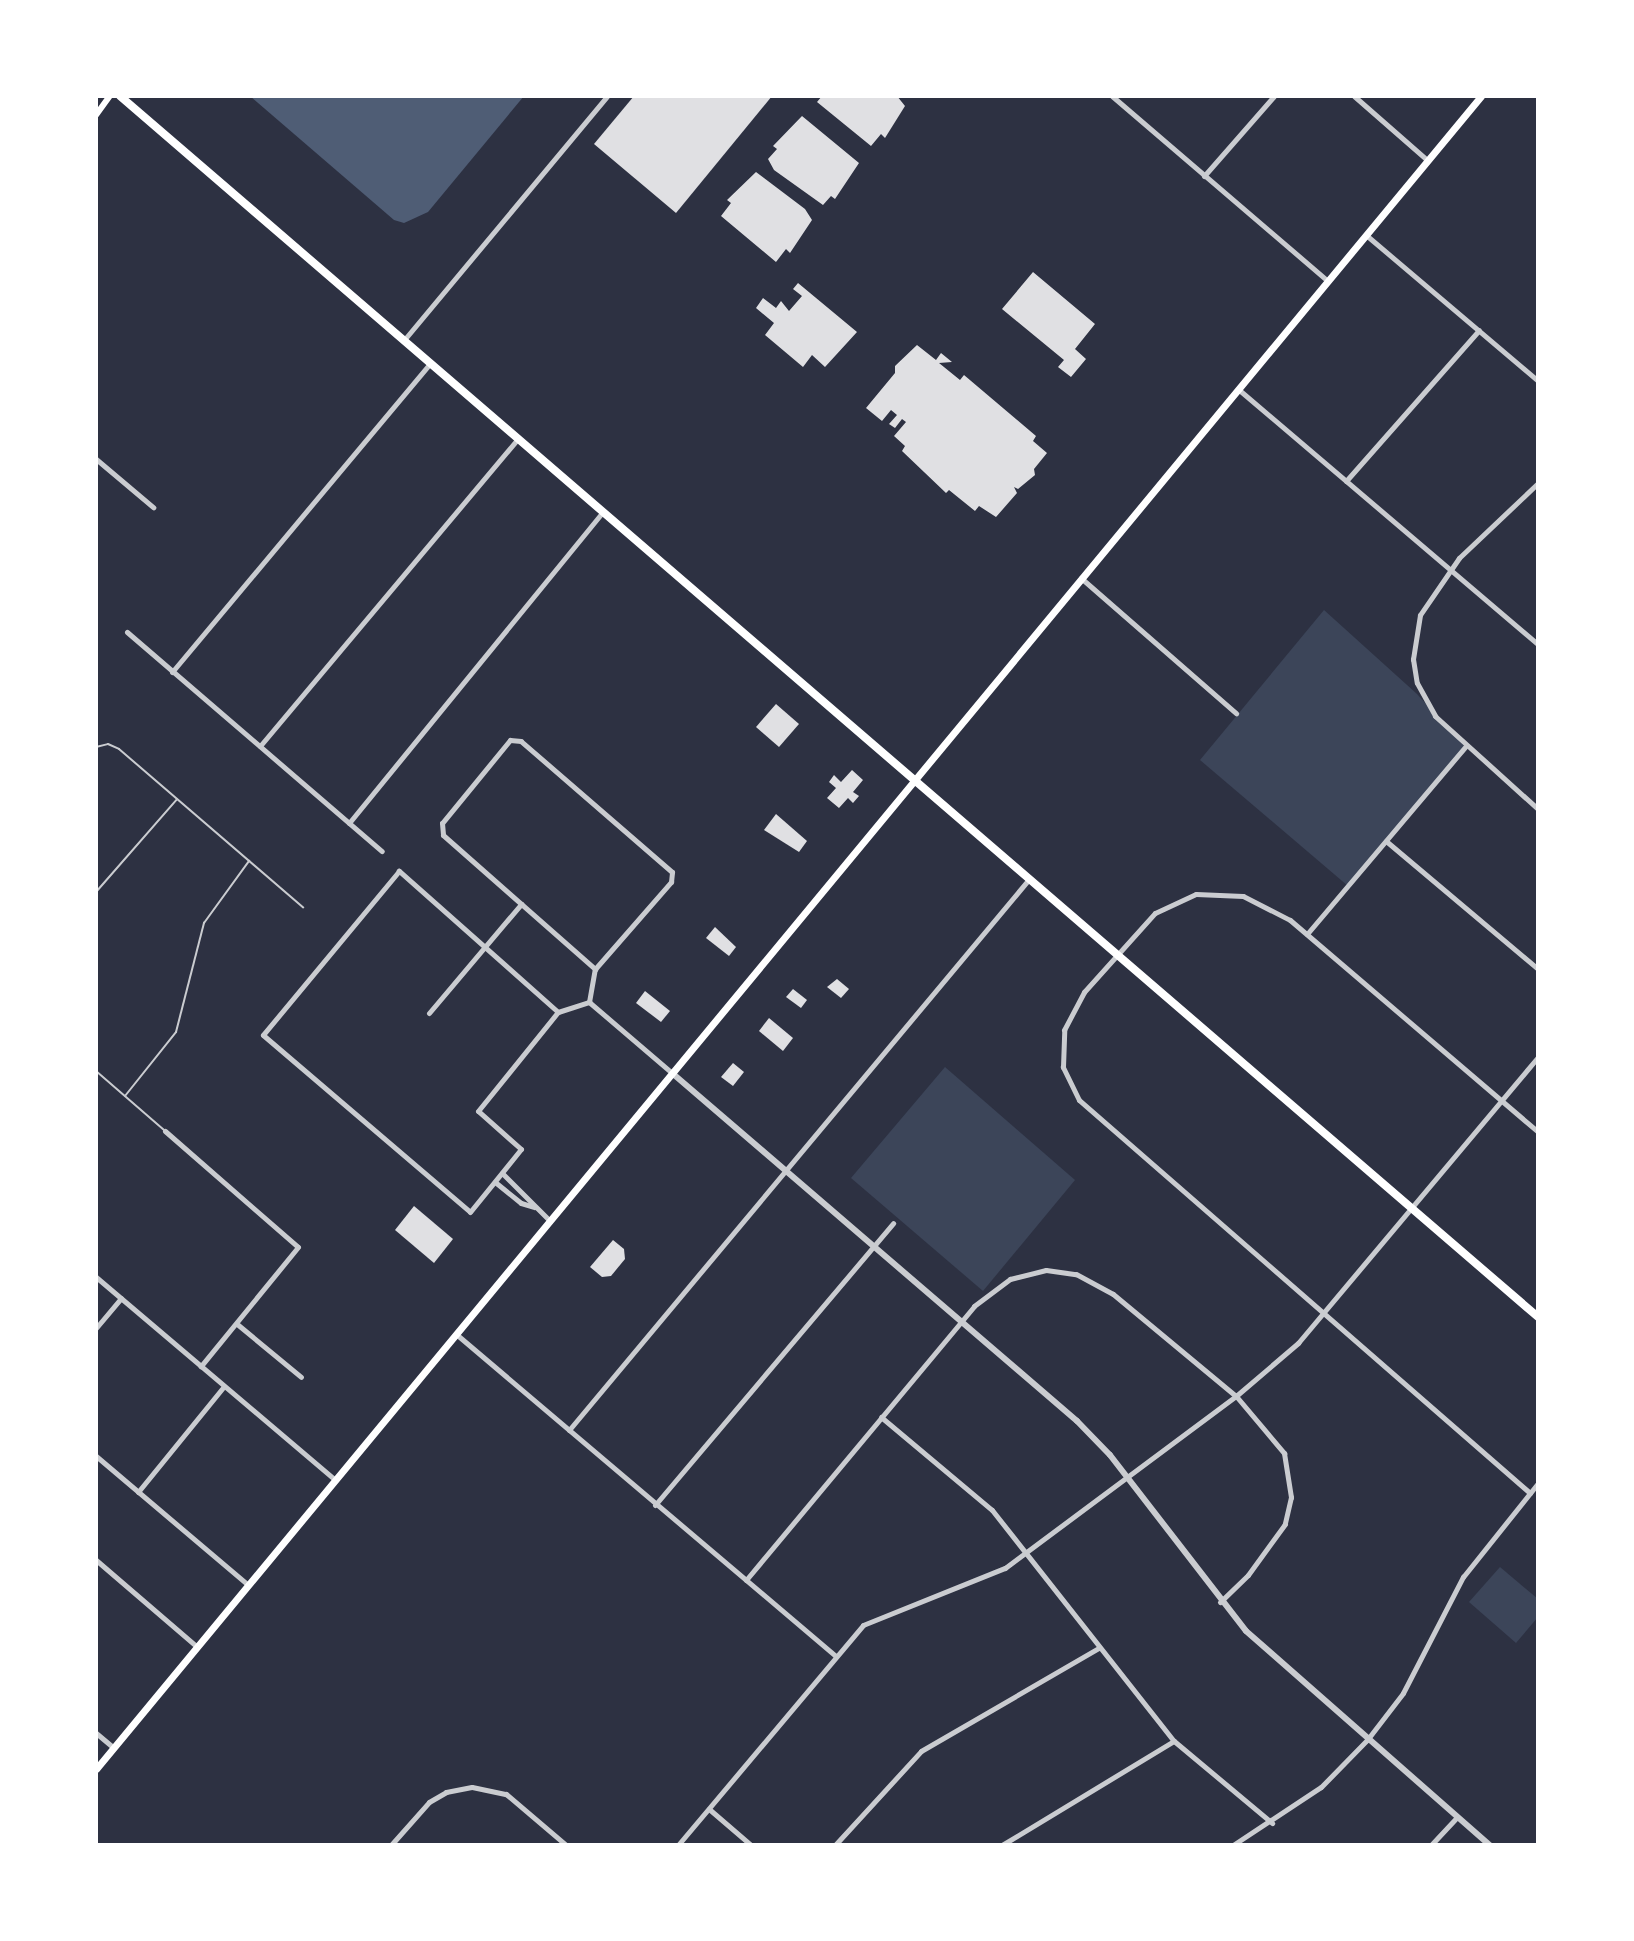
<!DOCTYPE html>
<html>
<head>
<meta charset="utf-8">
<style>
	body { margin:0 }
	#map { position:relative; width:1634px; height:1941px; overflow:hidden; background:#2d3142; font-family:"Noto Serif",serif }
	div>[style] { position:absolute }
	.green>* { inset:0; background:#3c4559 }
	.water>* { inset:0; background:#4f5d75 }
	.building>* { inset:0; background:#e0e0e3 }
	.service>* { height:2px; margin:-1px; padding:0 1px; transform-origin:1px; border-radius:1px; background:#caccd0 }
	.minor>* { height:5px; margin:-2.5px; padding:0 2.5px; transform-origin:2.5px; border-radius:2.5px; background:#caccd0 }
	.tertiary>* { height:6px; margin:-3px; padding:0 3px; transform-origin:3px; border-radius:3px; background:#caccd0 }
	.secondary>* { height:6px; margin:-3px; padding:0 3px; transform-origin:3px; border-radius:3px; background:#fff }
	.primary>* { height:7px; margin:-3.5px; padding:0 3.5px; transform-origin:3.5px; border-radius:3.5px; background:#fff }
	.trunk>* { height:8px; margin:-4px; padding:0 4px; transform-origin:4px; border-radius:4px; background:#fff }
	span { translate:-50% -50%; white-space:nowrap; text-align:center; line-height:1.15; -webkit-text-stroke:8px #fff; paint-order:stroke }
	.frame { position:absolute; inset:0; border:98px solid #fff; pointer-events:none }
</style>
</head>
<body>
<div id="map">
	<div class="green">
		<div style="clip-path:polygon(1324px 610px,1417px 694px,1465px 747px,1348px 886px,1200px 760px)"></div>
		<div style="clip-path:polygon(945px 1067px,1075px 1180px,983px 1291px,851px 1178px)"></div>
		<div style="clip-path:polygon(1500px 1567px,1538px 1599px,1538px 1617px,1516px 1643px,1469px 1602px)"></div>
	</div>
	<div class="water">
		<div style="clip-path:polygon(250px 96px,524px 96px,428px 212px,404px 223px,394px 220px)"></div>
	</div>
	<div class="building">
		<div style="clip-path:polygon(634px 96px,772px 96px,676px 213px,594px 144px)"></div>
		<div style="clip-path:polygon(822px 96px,897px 96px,905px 106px,885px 138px,881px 134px,871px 146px,817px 102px)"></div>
		<div style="clip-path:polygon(802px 116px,859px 163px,835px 199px,831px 196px,823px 205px,774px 170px,768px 159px,777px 149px,773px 146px)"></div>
		<div style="clip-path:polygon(756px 172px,805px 209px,812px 220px,790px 253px,786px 249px,776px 262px,721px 216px,731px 203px,727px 200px)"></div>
		<div style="clip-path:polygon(1033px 272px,1095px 324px,1075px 349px,1086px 359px,1071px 377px,1058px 367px,1064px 360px,1002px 309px)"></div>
		<div style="clip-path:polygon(798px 283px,857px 332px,825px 367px,812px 355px,803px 367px,765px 335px,774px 323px,756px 308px,763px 298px,776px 308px,781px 301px,789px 311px,802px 296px,793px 289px)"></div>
		<div style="clip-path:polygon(917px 345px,936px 360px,941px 353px,952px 362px,939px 363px,960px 380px,964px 375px,1036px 436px,1033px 441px,1047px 453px,1034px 469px,1035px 475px,1018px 489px,1014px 487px,1017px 493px,996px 517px,979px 506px,975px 511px,949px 490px,946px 493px,902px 451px,905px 446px,894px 436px,906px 422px,902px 419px,895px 428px,889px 424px,897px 415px,891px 410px,882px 421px,866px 408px,895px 373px,895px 366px)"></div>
		<div style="clip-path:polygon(776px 704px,799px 724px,779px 747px,756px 727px)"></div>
		<div style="clip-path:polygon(852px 770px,863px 780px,853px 792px,859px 796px,853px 803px,848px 798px,839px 808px,827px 798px,836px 788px,829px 782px,834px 775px,841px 782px)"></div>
		<div style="clip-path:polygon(776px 814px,807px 841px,799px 852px,764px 830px)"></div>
		<div style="clip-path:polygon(715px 927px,736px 947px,729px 956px,706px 938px)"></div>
		<div style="clip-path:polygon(837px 979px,849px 989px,841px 998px,827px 987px)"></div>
		<div style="clip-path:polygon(793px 989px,807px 1000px,801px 1008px,786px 997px)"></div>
		<div style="clip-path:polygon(645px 991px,670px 1011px,661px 1022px,636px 1003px)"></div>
		<div style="clip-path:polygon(769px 1018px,793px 1038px,783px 1051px,759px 1031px)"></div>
		<div style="clip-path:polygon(733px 1063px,744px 1072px,733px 1086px,721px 1077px)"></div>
		<div style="clip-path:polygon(414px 1206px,453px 1239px,434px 1263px,395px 1230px)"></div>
		<div style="clip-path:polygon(613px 1240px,624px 1249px,625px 1259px,611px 1276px,602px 1277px,590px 1267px)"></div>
	</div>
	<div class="service">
		<div style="left:96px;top:747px;width:12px;rotate:-14deg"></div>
		<div style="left:108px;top:744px;width:12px;rotate:24deg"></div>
		<div style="left:119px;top:749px;width:243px;rotate:40.7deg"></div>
		<div style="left:96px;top:892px;width:123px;rotate:-48.9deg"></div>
		<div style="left:96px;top:1071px;width:90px;rotate:40.9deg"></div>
		<div style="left:125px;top:1096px;width:82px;rotate:-51.4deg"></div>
		<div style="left:176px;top:1032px;width:113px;rotate:-75.6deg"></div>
		<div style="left:204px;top:923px;width:77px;rotate:-54deg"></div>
	</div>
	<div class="minor">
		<div style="left:1112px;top:96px;width:284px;rotate:40.6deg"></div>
		<div style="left:1354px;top:96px;width:97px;rotate:41.2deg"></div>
		<div style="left:1204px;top:176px;width:106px;rotate:-48.8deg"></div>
		<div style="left:1366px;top:235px;width:226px;rotate:40.3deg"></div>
		<div style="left:404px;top:340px;width:317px;rotate:-50.2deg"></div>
		<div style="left:1238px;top:389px;width:394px;rotate:40.4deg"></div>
		<div style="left:96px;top:459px;width:75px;rotate:40.1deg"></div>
		<div style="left:1346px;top:481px;width:201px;rotate:-48.6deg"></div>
		<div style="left:1538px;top:483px;width:109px;rotate:136.5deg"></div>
		<div style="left:1459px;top:558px;width:69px;rotate:124.4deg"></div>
		<div style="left:1420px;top:615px;width:45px;rotate:99deg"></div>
		<div style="left:1413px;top:659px;width:24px;rotate:81deg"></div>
		<div style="left:1417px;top:683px;width:38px;rotate:61deg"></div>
		<div style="left:1435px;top:716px;width:139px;rotate:42.1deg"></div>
		<div style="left:1081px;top:578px;width:206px;rotate:41.1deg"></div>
		<div style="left:127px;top:632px;width:336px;rotate:40.7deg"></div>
		<div style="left:172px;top:672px;width:403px;rotate:-50.1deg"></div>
		<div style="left:260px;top:746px;width:401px;rotate:-50deg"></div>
		<div style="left:349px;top:823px;width:402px;rotate:-50.8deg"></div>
		<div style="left:1386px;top:841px;width:199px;rotate:40.1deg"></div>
		<div style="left:1307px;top:934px;width:245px;rotate:-49.8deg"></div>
		<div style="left:589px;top:1002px;width:34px;rotate:-80deg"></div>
		<div style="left:595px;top:969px;width:116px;rotate:-48.9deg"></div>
		<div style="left:671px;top:882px;width:10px;rotate:-84deg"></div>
		<div style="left:672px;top:872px;width:200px;rotate:-139.1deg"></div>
		<div style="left:521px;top:741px;width:11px;rotate:-175deg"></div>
		<div style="left:510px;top:740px;width:107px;rotate:129.3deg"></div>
		<div style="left:442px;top:823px;width:12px;rotate:85deg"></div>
		<div style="left:443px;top:835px;width:203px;rotate:41.4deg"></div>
		<div style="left:589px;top:1002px;width:109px;rotate:40.5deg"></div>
		<div style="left:558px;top:1012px;width:213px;rotate:-138.4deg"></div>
		<div style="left:399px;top:871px;width:213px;rotate:129.7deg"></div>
		<div style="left:263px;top:1035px;width:272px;rotate:40.5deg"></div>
		<div style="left:470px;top:1212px;width:81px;rotate:-51deg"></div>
		<div style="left:521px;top:1149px;width:57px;rotate:-138.5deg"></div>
		<div style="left:478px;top:1111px;width:127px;rotate:-51.1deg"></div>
		<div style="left:558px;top:1012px;width:33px;rotate:-18deg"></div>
		<div style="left:429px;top:1013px;width:143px;rotate:-49.8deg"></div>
		<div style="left:165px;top:1131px;width:176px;rotate:41.1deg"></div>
		<div style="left:298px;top:1247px;width:154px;rotate:129.2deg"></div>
		<div style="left:502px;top:1173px;width:68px;rotate:45deg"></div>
		<div style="left:495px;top:1182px;width:33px;rotate:39deg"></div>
		<div style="left:521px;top:1203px;width:14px;rotate:17deg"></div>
		<div style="left:96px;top:1277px;width:314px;rotate:40.3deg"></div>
		<div style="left:237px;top:1324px;width:83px;rotate:39.6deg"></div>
		<div style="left:96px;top:1328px;width:39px;rotate:-50deg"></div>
		<div style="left:456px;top:1334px;width:498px;rotate:40.3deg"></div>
		<div style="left:881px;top:1417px;width:145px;rotate:40deg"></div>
		<div style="left:992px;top:1510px;width:294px;rotate:51.8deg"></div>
		<div style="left:1174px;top:1741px;width:128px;rotate:39.9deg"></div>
		<div style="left:569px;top:1430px;width:718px;rotate:-50.14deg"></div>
		<div style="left:96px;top:1456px;width:199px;rotate:40.3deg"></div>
		<div style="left:138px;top:1492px;width:136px;rotate:-50.9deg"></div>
		<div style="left:1530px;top:1493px;width:598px;rotate:-138.93deg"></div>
		<div style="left:1079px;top:1100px;width:37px;rotate:-116deg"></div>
		<div style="left:1063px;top:1067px;width:37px;rotate:-88deg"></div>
		<div style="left:1064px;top:1030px;width:43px;rotate:-62.2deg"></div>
		<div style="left:1084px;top:992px;width:106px;rotate:-48.1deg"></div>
		<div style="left:1155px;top:913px;width:45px;rotate:-24.9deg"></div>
		<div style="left:1196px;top:894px;width:47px;rotate:2.4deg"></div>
		<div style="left:1243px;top:896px;width:53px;rotate:27.1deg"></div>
		<div style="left:1290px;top:920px;width:326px;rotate:40.5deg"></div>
		<div style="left:655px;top:1505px;width:369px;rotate:-49.8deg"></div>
		<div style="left:96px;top:1560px;width:133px;rotate:40.7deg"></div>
		<div style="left:746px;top:1580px;width:356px;rotate:-50.2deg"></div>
		<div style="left:974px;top:1306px;width:45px;rotate:-36.9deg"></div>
		<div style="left:1010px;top:1279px;width:37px;rotate:-14deg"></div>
		<div style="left:1046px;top:1270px;width:30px;rotate:8deg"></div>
		<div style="left:1076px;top:1274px;width:42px;rotate:28.4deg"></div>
		<div style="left:1113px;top:1294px;width:160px;rotate:39.7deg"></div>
		<div style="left:1236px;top:1396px;width:75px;rotate:49.9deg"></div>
		<div style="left:1284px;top:1453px;width:45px;rotate:81deg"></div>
		<div style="left:1291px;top:1497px;width:28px;rotate:103deg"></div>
		<div style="left:1285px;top:1524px;width:63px;rotate:126deg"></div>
		<div style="left:1248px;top:1575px;width:39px;rotate:136deg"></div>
		<div style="left:96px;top:1733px;width:23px;rotate:40deg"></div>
		<div style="left:709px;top:1809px;width:55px;rotate:40.6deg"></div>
		<div style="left:391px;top:1845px;width:57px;rotate:-48.5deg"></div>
		<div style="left:429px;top:1802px;width:20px;rotate:-30deg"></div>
		<div style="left:446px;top:1792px;width:26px;rotate:-11deg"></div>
		<div style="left:472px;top:1787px;width:35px;rotate:12deg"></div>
		<div style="left:506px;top:1794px;width:79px;rotate:40.4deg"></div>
		<div style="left:678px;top:1845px;width:287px;rotate:-49.9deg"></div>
		<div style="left:863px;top:1625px;width:153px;rotate:-21.9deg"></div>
		<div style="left:1005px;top:1568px;width:288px;rotate:-36.7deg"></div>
		<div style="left:1236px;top:1396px;width:82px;rotate:-40.5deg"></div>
		<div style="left:1298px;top:1343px;width:373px;rotate:-50deg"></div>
		<div style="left:835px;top:1845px;width:127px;rotate:-47.5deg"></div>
		<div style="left:921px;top:1751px;width:206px;rotate:-30.1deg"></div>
		<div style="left:1002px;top:1845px;width:201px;rotate:-31.2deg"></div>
		<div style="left:1233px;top:1845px;width:105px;rotate:-33.4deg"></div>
		<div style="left:1321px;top:1787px;width:66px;rotate:-45.6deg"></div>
		<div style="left:1367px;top:1740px;width:59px;rotate:-52.5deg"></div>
		<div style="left:1403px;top:1693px;width:131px;rotate:-62.7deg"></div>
		<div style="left:1463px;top:1577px;width:120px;rotate:-51.4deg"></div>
		<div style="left:1431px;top:1845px;width:38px;rotate:-47deg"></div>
	</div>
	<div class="tertiary">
		<div style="left:672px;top:1073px;width:534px;rotate:40.67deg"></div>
		<div style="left:1077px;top:1421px;width:47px;rotate:45.9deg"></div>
		<div style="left:1110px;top:1455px;width:222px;rotate:52.3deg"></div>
		<div style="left:1246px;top:1631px;width:325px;rotate:41.3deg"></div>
	</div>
	<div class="secondary">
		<div style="left:96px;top:115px;width:24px;rotate:-54deg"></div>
	</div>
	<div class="primary">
		<div style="left:96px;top:1769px;width:2172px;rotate:-50.38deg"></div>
	</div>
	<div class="trunk">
		<div style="left:120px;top:96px;width:1871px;rotate:40.73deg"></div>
	</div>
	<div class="frame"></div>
</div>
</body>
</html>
